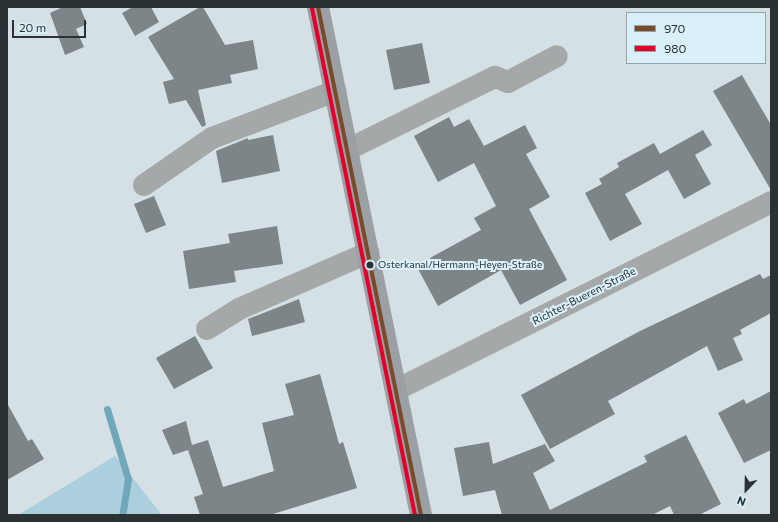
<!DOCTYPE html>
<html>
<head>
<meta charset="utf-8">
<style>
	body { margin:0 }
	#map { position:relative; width:778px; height:522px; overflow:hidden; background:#d4e0e4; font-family:Commissioner,sans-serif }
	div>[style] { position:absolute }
	.green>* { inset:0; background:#abcfdd }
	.stream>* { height:7px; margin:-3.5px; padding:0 3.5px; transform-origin:3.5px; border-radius:3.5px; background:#71a7bb }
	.building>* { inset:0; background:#7c8588 }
	.minor>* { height:22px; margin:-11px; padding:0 11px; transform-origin:11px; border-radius:11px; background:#a4a8a9 }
	.major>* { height:22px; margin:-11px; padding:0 11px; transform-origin:11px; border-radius:11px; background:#9aa0a3 }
	.bus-1>* { height:4px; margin:-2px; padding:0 2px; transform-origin:2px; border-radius:2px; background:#7a4b2a }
	.bus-2>* { height:4px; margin:-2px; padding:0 2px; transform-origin:2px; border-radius:2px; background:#e4002b }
	.dots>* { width:11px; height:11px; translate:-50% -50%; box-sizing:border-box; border:2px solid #daf0f9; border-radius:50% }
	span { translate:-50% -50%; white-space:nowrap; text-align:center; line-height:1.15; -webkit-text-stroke:4px #daf0f9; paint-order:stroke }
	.bus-label { font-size:10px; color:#2a3236 }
	.left { translate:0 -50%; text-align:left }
	.street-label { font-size:11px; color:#2a3236 }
	.frame { position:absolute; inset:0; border:8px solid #2a3236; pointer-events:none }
	.legend { position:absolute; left:626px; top:12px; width:140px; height:52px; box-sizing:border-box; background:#daf0f9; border:1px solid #94a4ab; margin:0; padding:5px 7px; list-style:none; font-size:12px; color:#2a3236 }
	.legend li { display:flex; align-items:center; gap:8px; height:20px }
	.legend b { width:20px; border:1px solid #94a4ab }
	.north { position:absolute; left:726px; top:470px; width:40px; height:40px; -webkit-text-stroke:3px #daf0f9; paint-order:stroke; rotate:202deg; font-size:11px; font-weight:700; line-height:16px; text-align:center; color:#2a3236 }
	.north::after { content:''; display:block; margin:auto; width:14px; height:18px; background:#2a3236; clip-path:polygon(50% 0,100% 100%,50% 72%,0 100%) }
	.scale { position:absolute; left:12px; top:20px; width:74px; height:18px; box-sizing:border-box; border:2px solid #2a3236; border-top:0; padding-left:5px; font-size:12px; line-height:14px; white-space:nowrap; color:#2a3236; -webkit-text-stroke:3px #daf0f9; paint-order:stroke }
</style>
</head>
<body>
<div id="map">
	<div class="green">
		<div style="clip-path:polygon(115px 456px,162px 515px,18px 515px)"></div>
	</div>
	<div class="stream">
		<div style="left:107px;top:409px;width:73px;rotate:73.3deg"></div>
		<div style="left:128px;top:479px;width:36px;rotate:99deg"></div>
	</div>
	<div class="building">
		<div style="clip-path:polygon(63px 7px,80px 7px,87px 24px,67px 33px,76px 29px,84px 47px,65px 55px,50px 13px)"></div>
		<div style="clip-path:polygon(133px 7px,151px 7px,159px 22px,135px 36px,122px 13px)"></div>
		<div style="clip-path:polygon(200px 7px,203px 7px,225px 45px,253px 40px,258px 69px,230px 75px,232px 83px,198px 90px,206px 125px,202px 127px,186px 100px,169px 104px,163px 82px,174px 79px,148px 37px)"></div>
		<div style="clip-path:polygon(422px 43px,430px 83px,394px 90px,386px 50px)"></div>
		<div style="clip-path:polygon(742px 75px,771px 125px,771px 190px,713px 91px)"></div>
		<div style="clip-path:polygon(449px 117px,454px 127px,469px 119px,484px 146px,525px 125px,537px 148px,526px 154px,550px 197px,529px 209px,567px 280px,520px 305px,501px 270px,438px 306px,418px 269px,432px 265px,430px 258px,481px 230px,474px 218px,496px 206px,474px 163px,438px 182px,414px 136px)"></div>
		<div style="clip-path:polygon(703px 130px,712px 145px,695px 155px,711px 184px,684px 199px,668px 170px,625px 194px,642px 224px,610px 241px,585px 193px,602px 184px,599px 179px,619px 167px,617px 163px,654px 143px,660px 154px)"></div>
		<div style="clip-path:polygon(273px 135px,280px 171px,222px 183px,216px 151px,248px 138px,248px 140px)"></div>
		<div style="clip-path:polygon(154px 196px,166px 225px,146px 233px,134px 204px)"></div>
		<div style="clip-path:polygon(277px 226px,283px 264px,234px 271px,236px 282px,189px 289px,183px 251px,230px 243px,228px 234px)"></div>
		<div style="clip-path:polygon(760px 274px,763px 279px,771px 275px,771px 313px,740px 330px,742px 334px,733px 338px,743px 360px,718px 371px,707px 346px,608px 401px,615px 414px,550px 449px,521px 395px,640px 331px)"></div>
		<div style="clip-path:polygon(299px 299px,305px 322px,252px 336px,248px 319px)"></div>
		<div style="clip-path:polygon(195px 336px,213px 368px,174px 389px,156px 358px)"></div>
		<div style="clip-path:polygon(320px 374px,339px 444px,343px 442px,357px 488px,270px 515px,200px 515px,194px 497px,203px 494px,188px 450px,173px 455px,162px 430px,186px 421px,192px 445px,208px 440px,223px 487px,274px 471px,262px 423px,294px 415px,285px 384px)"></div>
		<div style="clip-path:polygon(771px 391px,771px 450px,744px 463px,718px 413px,744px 399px,746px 404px)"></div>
		<div style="clip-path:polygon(7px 403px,28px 441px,32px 439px,44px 459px,7px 480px)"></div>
		<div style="clip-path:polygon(686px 435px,721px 504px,699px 515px,674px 515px,670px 506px,652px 515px,502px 515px,495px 490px,463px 496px,454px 448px,489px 442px,493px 464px,545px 444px,555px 461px,533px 473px,550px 510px,647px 462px,644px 456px)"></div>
	</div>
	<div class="minor">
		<div style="left:347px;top:150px;width:165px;rotate:-26.3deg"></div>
		<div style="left:495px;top:77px;width:14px;rotate:21deg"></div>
		<div style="left:508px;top:82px;width:55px;rotate:-28deg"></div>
		<div style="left:144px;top:185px;width:83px;rotate:-34.7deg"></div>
		<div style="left:212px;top:138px;width:132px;rotate:-20.9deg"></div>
		<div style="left:207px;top:329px;width:38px;rotate:-32deg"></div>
		<div style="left:239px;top:309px;width:141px;rotate:-23.5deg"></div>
		<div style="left:396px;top:390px;width:419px;rotate:-26.6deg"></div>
	</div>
	<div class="major">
		<div style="left:318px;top:7px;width:518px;rotate:78.54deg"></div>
	</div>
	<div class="bus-1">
		<div style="left:318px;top:7px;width:518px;rotate:78.54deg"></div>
	</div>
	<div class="bus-2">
		<div style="left:312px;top:8px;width:517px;rotate:78.52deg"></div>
	</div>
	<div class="dots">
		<div style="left:370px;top:265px;background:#2a3236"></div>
	</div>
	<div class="bus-label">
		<span class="left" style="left:378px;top:265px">Osterkanal/Hermann-Heyen-Straße</span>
	</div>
	<div class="street-label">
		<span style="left:584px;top:296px;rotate:-27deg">Richter-Bueren-Straße</span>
	</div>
	<div class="frame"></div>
	<ul class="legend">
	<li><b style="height:5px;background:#7a4b2a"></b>970</li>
	<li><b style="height:5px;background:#e4002b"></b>980</li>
	</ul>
	<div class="north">N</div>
	<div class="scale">20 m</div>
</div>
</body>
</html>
